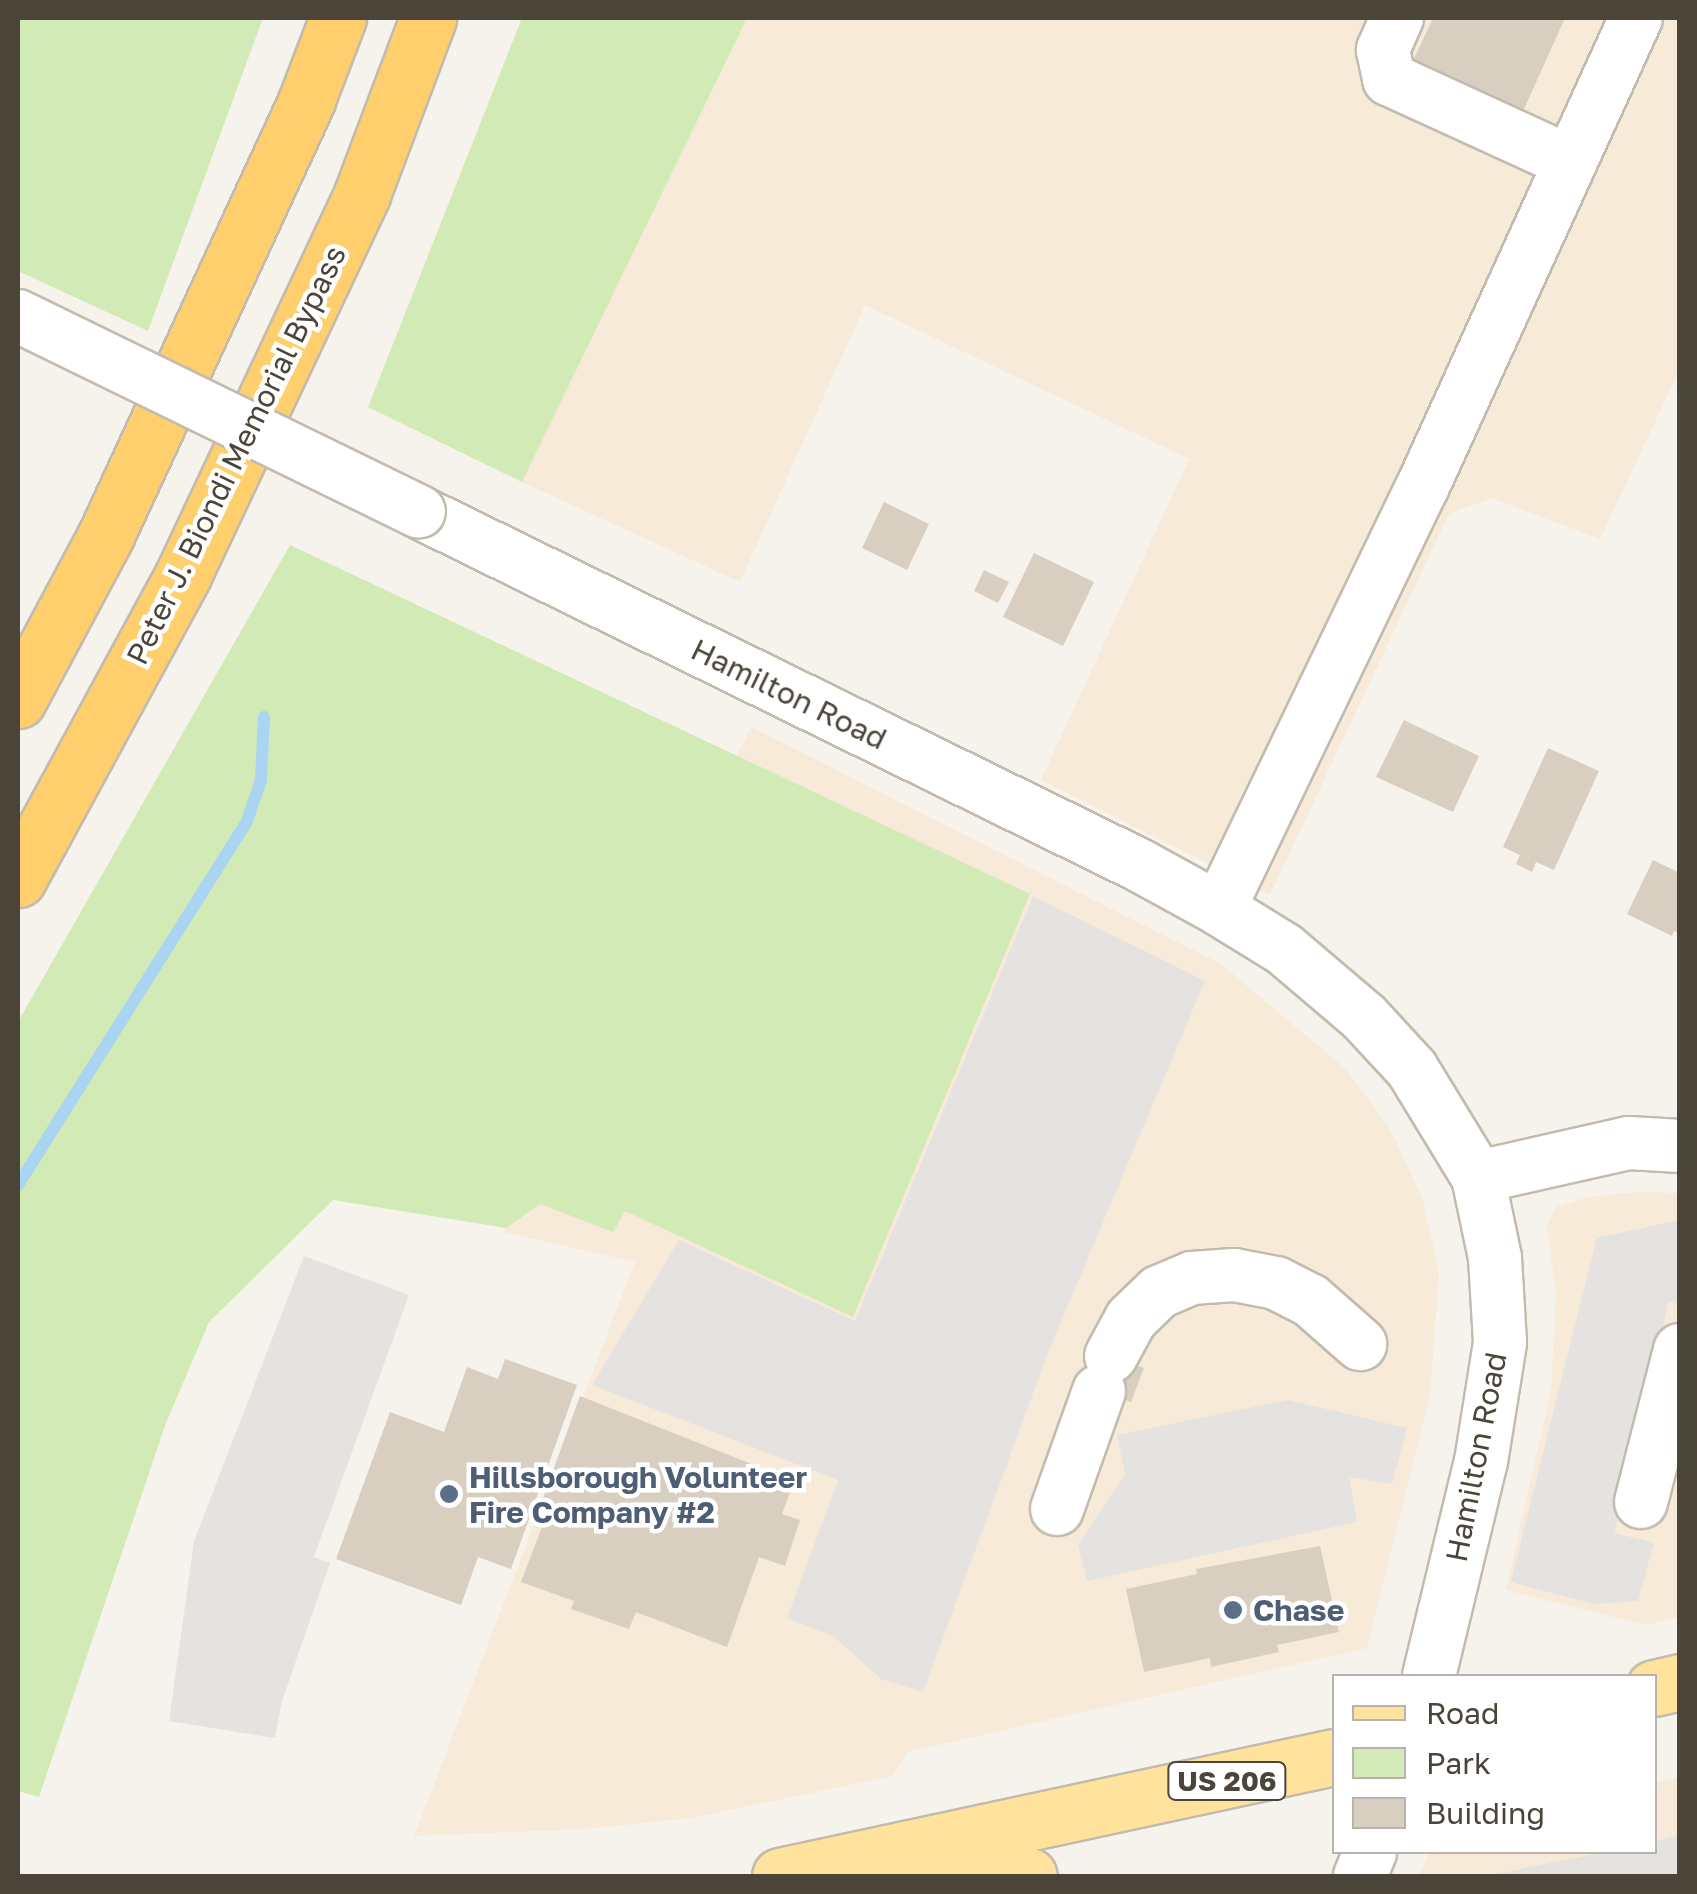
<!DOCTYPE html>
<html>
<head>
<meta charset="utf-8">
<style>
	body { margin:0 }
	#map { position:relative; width:1697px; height:1894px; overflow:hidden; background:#f6f3ec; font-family:"Golos Text",sans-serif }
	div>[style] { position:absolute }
	.commercial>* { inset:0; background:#f7ead8 }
	.green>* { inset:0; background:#d2eab5 }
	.parking>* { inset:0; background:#e5e3e0 }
	.stream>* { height:12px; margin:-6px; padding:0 6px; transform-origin:6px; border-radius:6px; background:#a9d4f2 }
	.building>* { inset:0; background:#d8cfc1 }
	.roads { filter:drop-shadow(2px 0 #c2bbae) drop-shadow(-2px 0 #c2bbae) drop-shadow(0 2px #c2bbae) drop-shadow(0 -2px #c2bbae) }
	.minor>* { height:52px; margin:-26px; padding:0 26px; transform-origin:26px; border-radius:26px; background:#fff }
	.major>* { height:55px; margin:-27.5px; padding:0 27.5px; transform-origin:27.5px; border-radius:27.5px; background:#ffe39c }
	.highway>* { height:55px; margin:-27.5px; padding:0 27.5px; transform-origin:27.5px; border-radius:27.5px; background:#ffcf6e }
	.bridges { filter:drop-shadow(2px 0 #c2bbae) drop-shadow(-2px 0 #c2bbae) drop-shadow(0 2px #c2bbae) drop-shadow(0 -2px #c2bbae) }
	.minor-bridge>* { height:52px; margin:-26px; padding:0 26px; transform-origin:26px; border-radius:26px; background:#fff }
	.dots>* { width:28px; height:28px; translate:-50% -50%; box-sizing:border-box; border:5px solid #fff; border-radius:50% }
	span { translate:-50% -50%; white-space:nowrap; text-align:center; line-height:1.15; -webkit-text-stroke:9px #fff; paint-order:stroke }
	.shield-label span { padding:2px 8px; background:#fff; border:2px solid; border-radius:8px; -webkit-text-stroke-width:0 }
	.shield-label { font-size:28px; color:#4b4439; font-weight:700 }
	.street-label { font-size:30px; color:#4b4439 }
	.service-label { font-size:30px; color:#4e5e75; font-weight:700 }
	.left { translate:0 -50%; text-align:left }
	.frame { position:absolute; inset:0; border:20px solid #4b4439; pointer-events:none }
	.legend { position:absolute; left:1332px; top:1674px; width:325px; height:180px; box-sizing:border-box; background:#fff; border:2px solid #b7b4b0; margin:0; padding:12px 18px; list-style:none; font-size:30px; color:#4b4439 }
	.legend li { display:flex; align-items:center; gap:20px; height:50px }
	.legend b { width:50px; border:2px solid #b7b4b0 }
</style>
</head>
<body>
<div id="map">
	<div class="commercial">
		<div style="clip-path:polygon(747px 18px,1679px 18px,1679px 371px,1600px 539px,1492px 498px,1449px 514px,1270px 895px,1041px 780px,1189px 459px,865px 305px,740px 582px,522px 482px)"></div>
		<div style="clip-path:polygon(751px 727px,1221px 964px,1346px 1069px,1392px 1132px,1423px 1200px,1439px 1274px,1430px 1396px,1367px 1648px,907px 1752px,893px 1776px,691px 1818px,585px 1829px,414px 1836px,635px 1262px,504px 1232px)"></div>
		<div style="clip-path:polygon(1637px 1192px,1679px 1193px,1679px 1617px,1646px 1625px,1506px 1590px,1551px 1390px,1556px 1294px,1547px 1227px,1556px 1207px,1588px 1197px)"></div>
		<div style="clip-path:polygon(1679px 1777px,1679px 1876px,1420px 1876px,1429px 1852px,1654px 1852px,1655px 1782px)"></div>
	</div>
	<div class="green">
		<div style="clip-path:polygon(18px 18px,263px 18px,148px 331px,18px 271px)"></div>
		<div style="clip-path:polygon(522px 18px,747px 18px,522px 482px,368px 407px)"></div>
		<div style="clip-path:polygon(290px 545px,1030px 894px,853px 1317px,625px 1211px,613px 1232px,540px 1204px,506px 1228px,333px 1200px,209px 1322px,166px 1423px,39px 1797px,18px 1791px,18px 1022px)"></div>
	</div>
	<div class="parking">
		<div style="clip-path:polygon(1033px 896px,1205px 981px,1049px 1350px,923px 1692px,881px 1679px,833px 1636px,787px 1618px,838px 1480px,592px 1385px,679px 1240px,855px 1321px)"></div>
		<div style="clip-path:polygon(1679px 1220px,1679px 1305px,1669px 1301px,1614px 1533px,1654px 1543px,1638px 1601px,1594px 1604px,1511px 1582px,1597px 1238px)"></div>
		<div style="clip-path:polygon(304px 1256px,409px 1295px,314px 1557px,330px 1563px,282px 1701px,275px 1738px,169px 1721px,194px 1541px)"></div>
		<div style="clip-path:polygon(1288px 1400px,1407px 1428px,1392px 1484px,1349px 1477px,1357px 1522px,1087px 1581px,1078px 1545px,1125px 1474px,1117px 1435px)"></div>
		<div style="clip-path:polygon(1679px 1835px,1679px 1876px,1487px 1876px,1603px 1852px,1654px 1852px,1655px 1841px)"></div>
	</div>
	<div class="stream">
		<div style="left:18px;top:1185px;width:430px;rotate:-57.8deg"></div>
		<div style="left:247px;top:821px;width:43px;rotate:-71.1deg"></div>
		<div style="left:261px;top:780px;width:63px;rotate:-87.3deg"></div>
	</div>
	<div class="building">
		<div style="clip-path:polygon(1433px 18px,1565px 18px,1519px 120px,1409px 69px)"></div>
		<div style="clip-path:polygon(884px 502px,929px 524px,907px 570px,862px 548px)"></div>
		<div style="clip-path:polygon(1034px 553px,1094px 582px,1063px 646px,1003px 617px)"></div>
		<div style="clip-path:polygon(984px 570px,1009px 582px,998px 603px,974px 591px)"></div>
		<div style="clip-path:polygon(1404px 720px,1479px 756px,1453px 812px,1376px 777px)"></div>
		<div style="clip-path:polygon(1548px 748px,1599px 771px,1554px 870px,1536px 862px,1532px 872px,1516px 864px,1520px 855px,1503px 847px)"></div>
		<div style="clip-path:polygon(1653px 860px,1680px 873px,1680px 934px,1674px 931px,1672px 936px,1627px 914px)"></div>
		<div style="clip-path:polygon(1099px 1352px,1144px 1368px,1131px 1402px,1099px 1391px)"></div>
		<div style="clip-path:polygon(505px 1359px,577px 1385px,511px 1569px,478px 1557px,461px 1605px,336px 1559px,390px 1412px,444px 1432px,467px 1367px,498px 1379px)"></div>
		<div style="clip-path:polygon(580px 1396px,794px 1481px,782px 1514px,800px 1520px,785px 1566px,759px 1557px,727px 1647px,636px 1612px,629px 1629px,571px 1609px,574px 1601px,521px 1582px,550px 1506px,542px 1501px)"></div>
		<div style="clip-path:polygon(1320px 1546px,1339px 1632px,1277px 1645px,1279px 1652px,1211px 1667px,1210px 1658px,1144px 1672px,1126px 1589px,1197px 1574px,1196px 1569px)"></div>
	</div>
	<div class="roads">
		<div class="minor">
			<div style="left:1397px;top:18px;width:35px;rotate:114deg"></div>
			<div style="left:1383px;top:50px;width:30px;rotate:78deg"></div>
			<div style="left:1389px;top:79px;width:199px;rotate:24.6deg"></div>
			<div style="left:419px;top:512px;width:802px;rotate:26.12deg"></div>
			<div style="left:1139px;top:865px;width:91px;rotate:28.8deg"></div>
			<div style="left:1219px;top:909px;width:76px;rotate:31.6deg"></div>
			<div style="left:1284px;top:949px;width:105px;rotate:40.4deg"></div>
			<div style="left:1364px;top:1017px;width:71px;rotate:47.3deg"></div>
			<div style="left:1412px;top:1069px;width:127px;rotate:58.6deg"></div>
			<div style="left:1478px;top:1177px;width:83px;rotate:78.1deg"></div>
			<div style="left:1495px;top:1258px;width:85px;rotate:86.6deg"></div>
			<div style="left:1500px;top:1343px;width:120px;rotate:99.1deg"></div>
			<div style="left:1481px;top:1461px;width:221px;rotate:103.6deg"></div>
			<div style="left:1219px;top:909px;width:467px;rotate:-64.3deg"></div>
			<div style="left:1422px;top:488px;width:516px;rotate:-65.52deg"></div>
			<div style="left:1478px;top:1177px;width:155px;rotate:-12.7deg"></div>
			<div style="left:1629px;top:1143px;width:51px;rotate:3.4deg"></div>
			<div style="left:1111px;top:1356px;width:42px;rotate:-61.6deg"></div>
			<div style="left:1131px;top:1319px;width:39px;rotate:-44deg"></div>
			<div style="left:1159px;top:1292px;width:36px;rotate:-23deg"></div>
			<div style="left:1192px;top:1278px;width:42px;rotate:-4.1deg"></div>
			<div style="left:1234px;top:1275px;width:43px;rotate:10.8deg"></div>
			<div style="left:1276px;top:1283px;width:38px;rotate:27deg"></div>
			<div style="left:1310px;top:1300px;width:67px;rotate:41.3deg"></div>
			<div style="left:1641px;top:1502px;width:157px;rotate:-75.6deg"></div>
			<div style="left:1057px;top:1509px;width:125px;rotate:-70.4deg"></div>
			<div style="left:1360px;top:1876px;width:26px;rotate:-67deg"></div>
		</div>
		<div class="major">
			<div style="left:1654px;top:1688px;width:27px;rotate:-13deg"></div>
			<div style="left:934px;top:1858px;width:24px"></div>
			<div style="left:958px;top:1858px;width:73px;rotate:14.2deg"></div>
			<div style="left:780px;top:1876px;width:567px;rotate:-12.12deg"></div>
		</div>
		<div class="highway">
			<div style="left:18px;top:700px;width:187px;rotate:-61.9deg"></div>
			<div style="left:106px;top:535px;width:480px;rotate:-65.2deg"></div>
			<div style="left:307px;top:99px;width:87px;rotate:-69.1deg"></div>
			<div style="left:18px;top:879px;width:346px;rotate:-61.5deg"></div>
			<div style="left:183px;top:575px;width:421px;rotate:-64.8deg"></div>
			<div style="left:362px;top:194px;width:188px;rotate:-69.4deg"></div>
		</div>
	</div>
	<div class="bridges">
		<div class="minor-bridge">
			<div style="left:18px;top:316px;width:446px;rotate:26deg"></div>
		</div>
	</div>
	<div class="dots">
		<div style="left:449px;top:1494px;background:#5c6f8a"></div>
		<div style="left:1233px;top:1610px;background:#5c6f8a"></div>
	</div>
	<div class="shield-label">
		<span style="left:1227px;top:1781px">US 206</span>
	</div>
	<div class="street-label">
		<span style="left:236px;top:455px;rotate:-64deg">Peter J. Biondi Memorial Bypass</span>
		<span style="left:789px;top:694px;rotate:26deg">Hamilton Road</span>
		<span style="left:1476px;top:1457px;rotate:-79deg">Hamilton Road</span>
	</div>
	<div class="service-label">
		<span class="left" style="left:469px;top:1494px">Hillsborough Volunteer<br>Fire Company #2</span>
		<span class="left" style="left:1253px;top:1610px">Chase</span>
	</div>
	<div class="frame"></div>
	<ul class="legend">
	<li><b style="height:12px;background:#ffe39c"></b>Road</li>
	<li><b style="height:28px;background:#d2eab5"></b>Park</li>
	<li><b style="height:28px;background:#d8cfc1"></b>Building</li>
	</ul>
</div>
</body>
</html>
